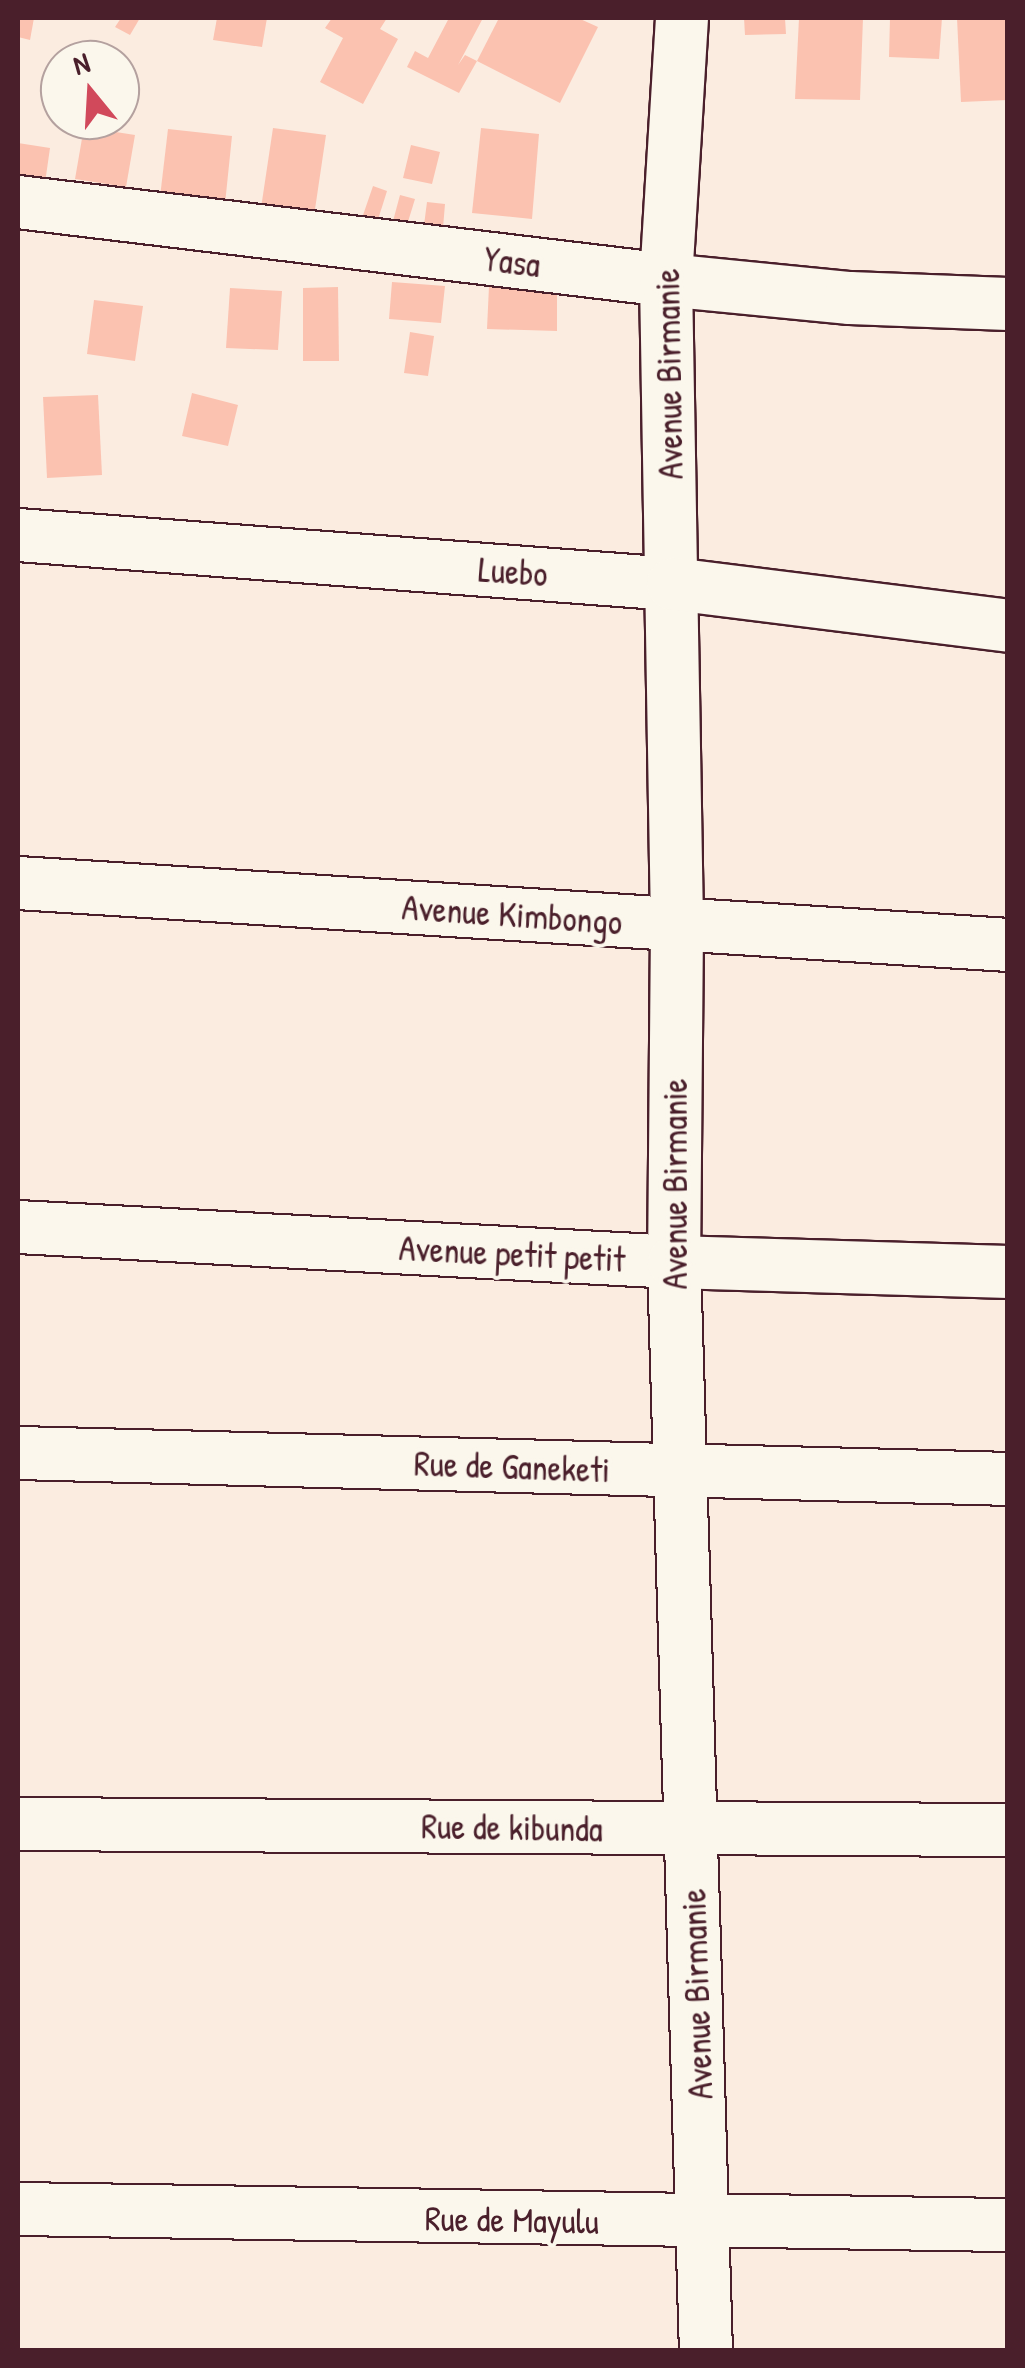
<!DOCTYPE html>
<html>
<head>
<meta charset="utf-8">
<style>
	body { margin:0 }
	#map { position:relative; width:1025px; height:2368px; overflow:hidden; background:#fbece0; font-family:"Patrick Hand",sans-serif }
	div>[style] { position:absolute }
	.building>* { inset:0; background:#fbc2b0 }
	.roads { filter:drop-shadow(2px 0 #4a1f2b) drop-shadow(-2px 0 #4a1f2b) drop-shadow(0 2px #4a1f2b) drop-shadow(0 -2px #4a1f2b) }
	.minor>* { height:52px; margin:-26px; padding:0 26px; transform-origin:26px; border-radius:26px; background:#fbf7ec }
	span { translate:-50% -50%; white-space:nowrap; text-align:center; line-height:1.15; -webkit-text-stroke:8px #fbf7ec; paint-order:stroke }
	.street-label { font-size:35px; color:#4a1f2b }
	.frame { position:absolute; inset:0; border:20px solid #4a1f2b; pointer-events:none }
	.north { position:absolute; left:40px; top:40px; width:100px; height:100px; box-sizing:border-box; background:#fbf7ec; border:2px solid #b4a19f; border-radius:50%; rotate:342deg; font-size:28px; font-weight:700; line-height:40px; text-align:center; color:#4a1f2b }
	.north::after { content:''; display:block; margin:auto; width:35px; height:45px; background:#d1495b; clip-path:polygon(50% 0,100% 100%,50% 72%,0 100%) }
</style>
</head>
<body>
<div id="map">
	<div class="building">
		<div style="clip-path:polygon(18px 18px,34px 18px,30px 40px,18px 37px)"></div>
		<div style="clip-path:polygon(121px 18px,140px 18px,130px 35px,115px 27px)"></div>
		<div style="clip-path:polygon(217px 18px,267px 18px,262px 47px,213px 40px)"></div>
		<div style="clip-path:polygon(332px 18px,387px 18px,380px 29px,398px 39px,363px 104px,320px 82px,343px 38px,325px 28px)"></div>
		<div style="clip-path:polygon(449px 18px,483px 18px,458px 65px,465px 55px,477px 61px,459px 93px,407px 67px,415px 51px,428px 58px)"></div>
		<div style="clip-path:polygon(499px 18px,578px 18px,598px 27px,560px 103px,477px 61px)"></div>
		<div style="clip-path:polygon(744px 18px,785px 18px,786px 34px,745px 35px)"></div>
		<div style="clip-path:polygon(799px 18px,863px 18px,860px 100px,795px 99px)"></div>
		<div style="clip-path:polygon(890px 18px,942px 18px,939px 59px,889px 57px)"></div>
		<div style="clip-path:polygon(957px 18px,1008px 18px,1008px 100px,961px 102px)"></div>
		<div style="clip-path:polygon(84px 127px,135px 135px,126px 187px,75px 179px)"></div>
		<div style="clip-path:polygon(273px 128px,326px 135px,314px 216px,261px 208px)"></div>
		<div style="clip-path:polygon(481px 128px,539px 134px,532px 219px,472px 213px)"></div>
		<div style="clip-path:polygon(168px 129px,232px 136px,225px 204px,160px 197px)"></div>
		<div style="clip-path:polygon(18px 143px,50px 148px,45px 183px,18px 179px)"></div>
		<div style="clip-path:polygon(411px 145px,440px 152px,432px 184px,403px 178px)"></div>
		<div style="clip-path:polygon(373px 186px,387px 191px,376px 226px,361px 221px)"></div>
		<div style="clip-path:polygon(400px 195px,415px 199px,407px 225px,393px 221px)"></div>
		<div style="clip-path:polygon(427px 202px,445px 204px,443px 228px,424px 225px)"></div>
		<div style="clip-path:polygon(392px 282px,445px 286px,441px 323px,389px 319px)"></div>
		<div style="clip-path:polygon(489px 286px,557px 287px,557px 331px,487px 329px)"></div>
		<div style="clip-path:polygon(338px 287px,339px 361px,303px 361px,303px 288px)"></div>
		<div style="clip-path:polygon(230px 288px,282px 291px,278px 350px,226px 348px)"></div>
		<div style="clip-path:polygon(94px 300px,143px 306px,135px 361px,87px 354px)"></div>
		<div style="clip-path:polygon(410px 332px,434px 336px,428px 376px,404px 373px)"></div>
		<div style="clip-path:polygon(192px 393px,238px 405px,228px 446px,182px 436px)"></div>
		<div style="clip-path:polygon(98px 395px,102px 475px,47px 478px,43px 397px)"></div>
	</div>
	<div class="roads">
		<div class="minor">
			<div style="left:682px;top:18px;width:262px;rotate:93.5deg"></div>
			<div style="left:666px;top:280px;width:646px;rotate:89.02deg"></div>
			<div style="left:677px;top:926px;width:336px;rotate:90.5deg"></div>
			<div style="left:674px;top:1262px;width:1088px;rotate:88.32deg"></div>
			<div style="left:18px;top:202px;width:653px;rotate:6.86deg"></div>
			<div style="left:666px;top:280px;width:185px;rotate:5.6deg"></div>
			<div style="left:850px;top:298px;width:158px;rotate:2.2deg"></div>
			<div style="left:18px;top:535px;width:657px;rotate:4.28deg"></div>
			<div style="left:673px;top:584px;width:338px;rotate:7.1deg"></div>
			<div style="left:18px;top:883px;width:992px;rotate:3.58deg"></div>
			<div style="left:18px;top:1227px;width:657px;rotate:3.05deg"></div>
			<div style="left:674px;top:1262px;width:334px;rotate:1.7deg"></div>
			<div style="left:18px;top:1453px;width:990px;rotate:1.5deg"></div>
			<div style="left:18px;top:1824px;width:990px;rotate:0.35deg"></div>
			<div style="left:18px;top:2209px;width:990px;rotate:0.93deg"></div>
		</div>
	</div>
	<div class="street-label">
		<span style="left:512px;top:262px;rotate:7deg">Yasa</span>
		<span style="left:669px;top:374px;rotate:-91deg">Avenue Birmanie</span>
		<span style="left:513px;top:572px;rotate:4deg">Luebo</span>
		<span style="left:512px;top:915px;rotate:4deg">Avenue Kimbongo</span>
		<span style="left:675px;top:1184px;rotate:-90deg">Avenue Birmanie</span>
		<span style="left:512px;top:1254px;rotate:3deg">Avenue petit petit</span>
		<span style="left:512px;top:1467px;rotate:2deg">Rue de Ganeketi</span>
		<span style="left:512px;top:1828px;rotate:1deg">Rue de kibunda</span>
		<span style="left:697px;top:1994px;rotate:-92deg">Avenue Birmanie</span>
		<span style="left:512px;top:2220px;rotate:1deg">Rue de Mayulu</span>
	</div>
	<div class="frame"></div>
	<div class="north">N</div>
</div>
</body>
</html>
